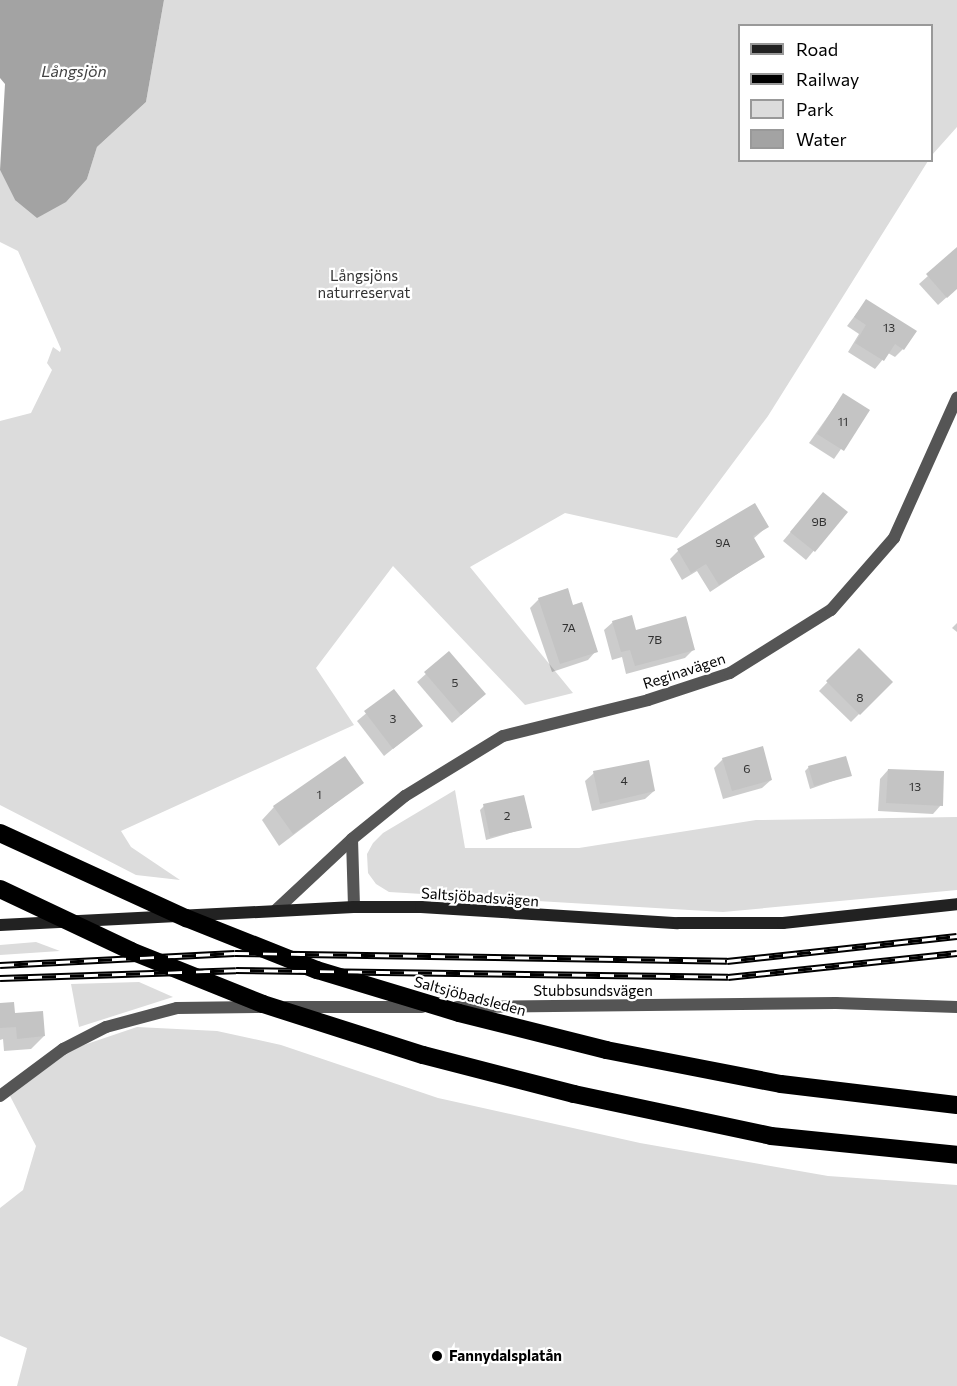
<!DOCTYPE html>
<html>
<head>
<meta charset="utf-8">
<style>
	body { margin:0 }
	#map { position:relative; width:957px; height:1386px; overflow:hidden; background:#fff; font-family:Commissioner,sans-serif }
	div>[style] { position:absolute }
	.green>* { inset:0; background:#dcdcdc }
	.water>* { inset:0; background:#a3a3a3 }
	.shadow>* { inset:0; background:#0003 }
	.building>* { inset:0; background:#c4c4c4 }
	.street>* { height:12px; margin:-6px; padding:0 6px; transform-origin:6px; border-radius:6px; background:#555 }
	.secondary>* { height:12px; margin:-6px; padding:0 6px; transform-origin:6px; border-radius:6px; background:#222 }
	.highway>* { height:18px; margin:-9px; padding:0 9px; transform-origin:9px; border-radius:9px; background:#000 }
	.rail>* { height:7px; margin-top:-3.5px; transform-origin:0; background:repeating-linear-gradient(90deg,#fff 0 14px,#000 0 28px); box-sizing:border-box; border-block:2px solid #000 }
	.dots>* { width:16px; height:16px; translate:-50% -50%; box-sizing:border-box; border:3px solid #fff; border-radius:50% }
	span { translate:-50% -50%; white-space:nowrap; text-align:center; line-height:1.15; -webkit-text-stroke:4.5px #fff; paint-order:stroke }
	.number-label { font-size:12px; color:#313131 }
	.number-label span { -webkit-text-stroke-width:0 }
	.park-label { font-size:15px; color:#333 }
	.street-label { font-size:15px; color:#000 }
	.poi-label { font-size:15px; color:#000; font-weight:700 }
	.left { translate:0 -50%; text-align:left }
	.water-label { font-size:16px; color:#444; font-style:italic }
	.legend { position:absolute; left:738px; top:24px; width:195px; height:138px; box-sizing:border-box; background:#fff; border:2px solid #999; margin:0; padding:8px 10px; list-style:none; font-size:18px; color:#000 }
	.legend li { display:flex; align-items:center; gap:12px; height:30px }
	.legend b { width:30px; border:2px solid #999 }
</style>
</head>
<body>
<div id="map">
	<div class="green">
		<div style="clip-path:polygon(164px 0,957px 0,957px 127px,932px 155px,932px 26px,740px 26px,740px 160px,928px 161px,768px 416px,677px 538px,565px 513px,470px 567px,573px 693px,525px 705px,393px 566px,316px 668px,354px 725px,121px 831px,131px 847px,180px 880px,136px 875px,0 805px,0 421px,31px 413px,52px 370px,47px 363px,53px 347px,60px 352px,61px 349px,18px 251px,0 242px,0 170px,15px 200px,87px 179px,97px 147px,146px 102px)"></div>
		<div style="clip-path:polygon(455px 790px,465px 848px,579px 848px,756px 820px,957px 817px,957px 890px,723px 912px,389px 892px,376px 884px,368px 873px,367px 854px,373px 843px,383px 833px)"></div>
		<div style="clip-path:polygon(36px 942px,60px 951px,0 955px,0 945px)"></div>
		<div style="clip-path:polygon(139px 982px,173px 997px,79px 1027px,71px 984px)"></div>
		<div style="clip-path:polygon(137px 1027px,217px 1031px,281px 1045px,438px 1098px,640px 1143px,828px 1176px,957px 1185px,957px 1386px,17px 1386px,27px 1348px,0 1336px,0 1208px,23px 1190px,36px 1146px,10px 1096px,72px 1049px)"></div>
	</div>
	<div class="water">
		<div style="clip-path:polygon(0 0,164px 0,146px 102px,97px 147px,87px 179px,66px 202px,37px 218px,15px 200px,0 170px,5px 84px,0 78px)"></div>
	</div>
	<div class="shadow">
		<div style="clip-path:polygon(928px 276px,957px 288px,938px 305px,919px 284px)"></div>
		<div style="clip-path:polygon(866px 301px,903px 349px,895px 357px,888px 353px,875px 369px,848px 352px,859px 334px,847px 326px)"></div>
		<div style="clip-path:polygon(843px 395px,868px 410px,834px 459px,809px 443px)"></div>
		<div style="clip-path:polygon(823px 494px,846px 512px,806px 560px,783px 541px)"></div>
		<div style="clip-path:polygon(767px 527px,753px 539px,763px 557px,710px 592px,697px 571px,682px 580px,670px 559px,678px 551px)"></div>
		<div style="clip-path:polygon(539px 599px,596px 651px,588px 660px,552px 672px,530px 608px)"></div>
		<div style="clip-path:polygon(613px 622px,635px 632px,693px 650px,685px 658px,626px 674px,622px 657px,612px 660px,604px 630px)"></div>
		<div style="clip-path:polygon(957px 623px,957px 632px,952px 628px)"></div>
		<div style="clip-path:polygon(859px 650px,891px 682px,851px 722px,819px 691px)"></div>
		<div style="clip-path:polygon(449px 653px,476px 702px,452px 723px,417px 682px)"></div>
		<div style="clip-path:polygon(393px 691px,421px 726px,384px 756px,357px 721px)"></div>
		<div style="clip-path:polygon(723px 759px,771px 780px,762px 788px,723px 799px,714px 768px)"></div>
		<div style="clip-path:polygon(809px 767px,850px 775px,810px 789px,805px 771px)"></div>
		<div style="clip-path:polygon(888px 770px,941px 805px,933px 814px,878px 811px,880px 779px)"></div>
		<div style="clip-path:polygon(594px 773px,654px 791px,645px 799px,592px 811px,585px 781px)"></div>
		<div style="clip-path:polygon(362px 783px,279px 846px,262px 820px,274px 807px)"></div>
		<div style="clip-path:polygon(484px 806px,530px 827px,486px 840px,480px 810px)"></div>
		<div style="clip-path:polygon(0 1005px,44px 1036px,31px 1049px,4px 1051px,3px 1039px,0 1040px)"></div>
	</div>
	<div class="building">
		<div style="clip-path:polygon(957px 247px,957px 289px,947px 298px,926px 274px)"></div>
		<div style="clip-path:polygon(866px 299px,917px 331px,904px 350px,895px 344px,884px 361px,855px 343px,866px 325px,854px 317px)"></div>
		<div style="clip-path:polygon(843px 393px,870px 410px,844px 451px,817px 434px)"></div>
		<div style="clip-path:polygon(823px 492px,848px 512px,815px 552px,790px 532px)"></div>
		<div style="clip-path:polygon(755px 503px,769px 527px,753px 536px,765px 557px,719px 585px,706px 564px,691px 573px,677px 549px)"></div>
		<div style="clip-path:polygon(568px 588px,573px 605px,582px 602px,598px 652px,560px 664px,538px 598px)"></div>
		<div style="clip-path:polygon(632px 615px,636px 630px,686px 616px,695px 650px,635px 666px,630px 650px,621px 652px,612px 621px)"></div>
		<div style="clip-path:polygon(859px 648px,893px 682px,860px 715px,826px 681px)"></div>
		<div style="clip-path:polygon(449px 651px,486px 694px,461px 715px,424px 672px)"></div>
		<div style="clip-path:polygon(394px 689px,423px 726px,393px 749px,364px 711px)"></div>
		<div style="clip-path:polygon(763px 746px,772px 780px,732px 791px,722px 758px)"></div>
		<div style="clip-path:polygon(345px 756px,364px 783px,293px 834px,273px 806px)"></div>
		<div style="clip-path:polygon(846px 756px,852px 776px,814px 786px,808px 766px)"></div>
		<div style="clip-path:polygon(649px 760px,655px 791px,600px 804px,593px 771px)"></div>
		<div style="clip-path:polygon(888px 769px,944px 771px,943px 806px,886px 803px)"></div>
		<div style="clip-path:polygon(524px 795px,532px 828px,490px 837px,483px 804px)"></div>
		<div style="clip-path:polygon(14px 1002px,15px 1013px,43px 1011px,45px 1036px,17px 1039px,16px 1027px,0 1028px,0 1003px)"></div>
	</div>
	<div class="street">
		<div style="left:352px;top:839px;width:68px;rotate:88.3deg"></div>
		<div style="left:275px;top:911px;width:105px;rotate:-43.1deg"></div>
		<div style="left:352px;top:839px;width:68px;rotate:-39.1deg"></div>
		<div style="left:405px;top:796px;width:115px;rotate:-31.5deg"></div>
		<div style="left:503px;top:736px;width:149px;rotate:-13.9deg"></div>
		<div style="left:648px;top:700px;width:86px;rotate:-18.2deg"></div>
		<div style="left:730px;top:673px;width:119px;rotate:-32deg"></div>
		<div style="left:831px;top:610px;width:96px;rotate:-48.8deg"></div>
		<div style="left:894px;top:538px;width:154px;rotate:-65.8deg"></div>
		<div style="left:286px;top:1007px;width:136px"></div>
		<div style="left:457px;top:1007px;width:379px;rotate:-0.6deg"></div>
		<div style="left:836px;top:1003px;width:121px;rotate:1.9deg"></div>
		<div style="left:0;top:1096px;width:79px;rotate:-36.7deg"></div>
		<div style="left:63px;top:1049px;width:48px;rotate:-27.1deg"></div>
		<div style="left:106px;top:1027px;width:73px;rotate:-15deg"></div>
		<div style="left:177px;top:1008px;width:86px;rotate:-0.7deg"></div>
	</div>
	<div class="secondary">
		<div style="left:0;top:925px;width:354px;rotate:-2.9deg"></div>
		<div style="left:354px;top:907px;width:67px"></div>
		<div style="left:421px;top:907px;width:257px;rotate:3.6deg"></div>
		<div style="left:678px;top:923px;width:105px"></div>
		<div style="left:783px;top:923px;width:175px;rotate:-6.2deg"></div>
	</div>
	<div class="highway">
		<div style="left:0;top:833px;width:205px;rotate:24.6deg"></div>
		<div style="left:186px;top:918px;width:141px;rotate:21.7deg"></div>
		<div style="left:317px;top:970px;width:148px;rotate:16.8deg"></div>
		<div style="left:459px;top:1013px;width:152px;rotate:14.1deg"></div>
		<div style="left:606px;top:1050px;width:178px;rotate:11deg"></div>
		<div style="left:781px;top:1084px;width:177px;rotate:6.8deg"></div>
		<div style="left:0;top:889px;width:145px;rotate:25.3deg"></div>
		<div style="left:131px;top:951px;width:142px;rotate:21.9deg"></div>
		<div style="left:263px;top:1004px;width:168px;rotate:17.7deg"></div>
		<div style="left:423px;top:1055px;width:156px;rotate:14.5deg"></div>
		<div style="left:574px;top:1094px;width:201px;rotate:12deg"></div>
		<div style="left:771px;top:1136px;width:187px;rotate:5.8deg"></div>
	</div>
	<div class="rail">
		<div style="left:0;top:965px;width:235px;rotate:-2.9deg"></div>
		<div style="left:235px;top:953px;width:492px;rotate:0.9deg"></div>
		<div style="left:727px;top:961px;width:231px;rotate:-6.2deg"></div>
		<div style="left:0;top:978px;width:236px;rotate:-1.9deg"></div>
		<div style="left:236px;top:970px;width:492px;rotate:0.8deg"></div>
		<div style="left:728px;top:977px;width:230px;rotate:-6deg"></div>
	</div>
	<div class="dots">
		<div style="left:437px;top:1356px;background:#000"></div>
	</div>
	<div class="number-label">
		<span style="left:889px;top:328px">13</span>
		<span style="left:843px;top:422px">11</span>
		<span style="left:819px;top:522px">9B</span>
		<span style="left:723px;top:543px">9A</span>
		<span style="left:569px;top:628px">7A</span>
		<span style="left:655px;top:640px">7B</span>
		<span style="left:455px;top:683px">5</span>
		<span style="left:860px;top:698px">8</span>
		<span style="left:393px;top:719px">3</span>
		<span style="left:747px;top:769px">6</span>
		<span style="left:624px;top:781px">4</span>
		<span style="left:915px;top:787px">13</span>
		<span style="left:319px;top:795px">1</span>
		<span style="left:507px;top:816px">2</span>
	</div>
	<div class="park-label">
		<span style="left:364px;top:284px">Långsjöns<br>naturreservat</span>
	</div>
	<div class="street-label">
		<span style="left:684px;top:671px;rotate:-18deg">Reginavägen</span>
		<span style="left:480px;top:897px;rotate:4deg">Saltsjöbadsvägen</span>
		<span style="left:593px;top:991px">Stubbsundsvägen</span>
		<span style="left:470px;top:996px;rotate:15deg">Saltsjöbadsleden</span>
	</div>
	<div class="poi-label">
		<span class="left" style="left:449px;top:1356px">Fannydalsplatån</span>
	</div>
	<div class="water-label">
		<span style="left:74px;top:71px">Långsjön</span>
	</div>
	<ul class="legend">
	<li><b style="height:8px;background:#222"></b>Road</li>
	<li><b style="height:8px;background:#000"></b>Railway</li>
	<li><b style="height:16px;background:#dcdcdc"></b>Park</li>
	<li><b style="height:16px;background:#a3a3a3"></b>Water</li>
	</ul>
</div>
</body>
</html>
